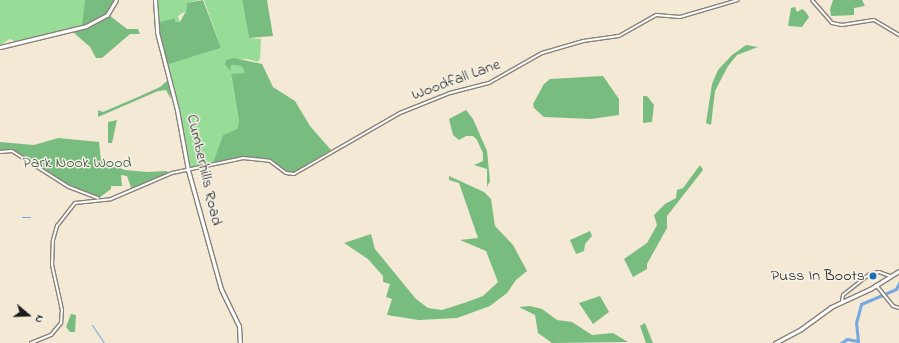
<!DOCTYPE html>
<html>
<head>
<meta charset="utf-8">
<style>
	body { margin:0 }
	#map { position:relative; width:899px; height:343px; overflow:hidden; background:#f3e9d4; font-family:"Indie Flower",sans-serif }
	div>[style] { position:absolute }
	.green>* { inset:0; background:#97dd97 }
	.forest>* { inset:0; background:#79bc80 }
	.stream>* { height:1px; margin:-0.5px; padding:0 0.5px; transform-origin:0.5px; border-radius:0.5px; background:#74a9e1 }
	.river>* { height:3px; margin:-1.5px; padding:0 1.5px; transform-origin:1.5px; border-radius:1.5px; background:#74a9e1 }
	.roads { filter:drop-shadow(1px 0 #888278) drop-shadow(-1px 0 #888278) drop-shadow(0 1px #888278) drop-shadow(0 -1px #888278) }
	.street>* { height:2px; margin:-1px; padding:0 1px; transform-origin:1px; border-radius:1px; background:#fff }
	.secondary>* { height:3px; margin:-1.5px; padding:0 1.5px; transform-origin:1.5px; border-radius:1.5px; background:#fff }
	.dots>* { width:11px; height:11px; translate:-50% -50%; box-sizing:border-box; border:2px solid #f7f3e8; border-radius:50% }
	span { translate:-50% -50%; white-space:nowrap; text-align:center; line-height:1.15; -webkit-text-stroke:3px #f7f3e8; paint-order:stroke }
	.street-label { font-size:16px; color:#1c1c1c }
	.park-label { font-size:16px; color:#415641 }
	.poi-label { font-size:16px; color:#1c1c1c }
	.right { translate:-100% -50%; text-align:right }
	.north { position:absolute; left:8px; top:295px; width:40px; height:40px; -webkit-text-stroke:3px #f7f3e8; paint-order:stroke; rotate:109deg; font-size:11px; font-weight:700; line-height:16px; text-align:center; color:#1c1c1c }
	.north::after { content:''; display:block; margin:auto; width:14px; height:18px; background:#1c1c1c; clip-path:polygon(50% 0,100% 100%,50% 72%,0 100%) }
</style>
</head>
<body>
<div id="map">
	<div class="green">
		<div style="clip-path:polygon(0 0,115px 0,82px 26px,16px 42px,10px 39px,0 45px)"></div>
		<div style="clip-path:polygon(156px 0,199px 0,187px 3px,186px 11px,178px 16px,180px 22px,175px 22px,175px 18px,156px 23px)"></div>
		<div style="clip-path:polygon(204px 0,242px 0,249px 38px,261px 39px,260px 59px,258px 62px,248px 59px,226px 60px,230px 71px,230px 65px,241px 66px,244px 70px,244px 73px,231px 75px,239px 121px,237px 129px,223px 135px,212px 165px,191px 169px,166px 65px,221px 48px)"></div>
	</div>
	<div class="forest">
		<div style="clip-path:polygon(85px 0,115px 0,107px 13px,82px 26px)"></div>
		<div style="clip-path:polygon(203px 0,221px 48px,166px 65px,156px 23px,175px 18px,175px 22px,180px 22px,186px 11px,187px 3px)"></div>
		<div style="clip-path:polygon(242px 0,267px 0,273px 36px,249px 38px)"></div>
		<div style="clip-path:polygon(833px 0,862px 0,865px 6px,854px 8px,854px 15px,831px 16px,830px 9px)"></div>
		<div style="clip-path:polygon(795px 7px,797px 12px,802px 9px,805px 11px,809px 17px,802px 27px,788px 26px,791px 8px)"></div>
		<div style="clip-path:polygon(109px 15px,127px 29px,138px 29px,140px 34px,130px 34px,102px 58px,96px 58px,90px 47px,73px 32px,96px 24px)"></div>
		<div style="clip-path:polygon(746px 45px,758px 47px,737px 55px,728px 66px,715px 91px,711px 125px,706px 123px,712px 84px,718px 70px,732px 55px)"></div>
		<div style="clip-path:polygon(234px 58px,262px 64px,273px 87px,295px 101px,310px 126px,331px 150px,293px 173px,288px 173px,273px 162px,253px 157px,212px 165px,223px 135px,237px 129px,239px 121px,231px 74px,244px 73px,244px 70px,241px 66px,231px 65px,230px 71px,225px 64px,226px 60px)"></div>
		<div style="clip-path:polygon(603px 76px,619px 99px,619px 115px,591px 119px,544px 117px,534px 108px,533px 104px,544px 84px,550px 79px)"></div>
		<div style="clip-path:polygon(168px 80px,171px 99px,166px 90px,158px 91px,98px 117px,98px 110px,103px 112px,138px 97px,160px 87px)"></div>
		<div style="clip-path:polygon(643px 96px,647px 96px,654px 105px,652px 122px,643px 123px)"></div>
		<div style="clip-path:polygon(466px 110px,473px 119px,487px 151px,490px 181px,487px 187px,487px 169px,474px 165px,483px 161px,483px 153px,477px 140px,473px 136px,466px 136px,459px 140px,453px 135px,449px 119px)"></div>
		<div style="clip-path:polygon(117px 120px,112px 143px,108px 143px,108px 122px)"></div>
		<div style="clip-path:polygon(58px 138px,99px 142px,101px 161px,125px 170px,147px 172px,166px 171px,169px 173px,132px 190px,127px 176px,121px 175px,122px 186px,111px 186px,111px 189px,99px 198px,69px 187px,9px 149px,0 151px,0 142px,34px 145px)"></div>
		<div style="clip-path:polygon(700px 165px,703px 170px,667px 216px,667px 228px,647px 264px,647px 269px,633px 277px,624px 259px,647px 243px,657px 225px,654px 215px,665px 204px,676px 198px,677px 190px,683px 188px)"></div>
		<div style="clip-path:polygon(449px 176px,484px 192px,491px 199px,495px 226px,513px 245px,527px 271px,516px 280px,507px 293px,490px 306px,457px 318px,419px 320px,387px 315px,392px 299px,386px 297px,390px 284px,383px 282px,383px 276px,368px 259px,344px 243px,371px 234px,375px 249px,416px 299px,428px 308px,442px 310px,467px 302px,483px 296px,498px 282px,486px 251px,460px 240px,478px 238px,459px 183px,449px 180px)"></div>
		<div style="clip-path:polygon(590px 231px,592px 236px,585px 244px,584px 251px,576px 254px,570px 240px)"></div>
		<div style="clip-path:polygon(600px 296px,609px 312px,593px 324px,579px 303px)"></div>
		<div style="clip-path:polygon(530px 306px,542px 309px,557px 320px,572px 322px,592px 335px,613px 333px,628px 342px,552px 343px,538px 333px,535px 315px,519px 307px)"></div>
		<div style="clip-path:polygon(71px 314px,76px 315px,75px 332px,70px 332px,66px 327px)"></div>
		<div style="clip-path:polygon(645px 323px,653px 343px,646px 343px,640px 326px)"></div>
	</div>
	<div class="stream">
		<div style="left:22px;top:217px;width:8px"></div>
		<div style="left:92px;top:325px;width:22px;rotate:56deg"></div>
	</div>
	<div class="river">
		<div style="left:841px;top:343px;width:7px;rotate:-34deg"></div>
		<div style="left:847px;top:339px;width:11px;rotate:10deg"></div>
		<div style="left:858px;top:341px;width:18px;rotate:-96deg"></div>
		<div style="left:856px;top:323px;width:20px;rotate:-75deg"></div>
		<div style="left:861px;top:304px;width:38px;rotate:-23deg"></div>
		<div style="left:896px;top:289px;width:7px;rotate:-63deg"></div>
	</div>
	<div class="roads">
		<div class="street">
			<div style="left:812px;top:0;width:30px;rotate:49deg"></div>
			<div style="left:832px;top:23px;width:10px;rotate:11deg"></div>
			<div style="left:842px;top:25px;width:32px;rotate:-9deg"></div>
			<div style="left:874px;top:20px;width:29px;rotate:31deg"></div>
			<div style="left:0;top:152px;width:12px;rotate:-5deg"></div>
			<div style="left:12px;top:151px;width:67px;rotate:32.3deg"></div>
			<div style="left:69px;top:187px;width:31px;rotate:21deg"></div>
			<div style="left:876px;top:285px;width:27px;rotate:51deg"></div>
			<div style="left:893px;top:306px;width:6px;rotate:18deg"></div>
			<div style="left:842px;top:302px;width:7px;rotate:-82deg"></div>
			<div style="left:843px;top:295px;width:34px;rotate:-38deg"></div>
			<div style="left:870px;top:274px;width:9px;rotate:-13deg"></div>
			<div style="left:879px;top:272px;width:12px;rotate:20deg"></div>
			<div style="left:31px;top:343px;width:22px;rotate:-22deg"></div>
			<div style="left:51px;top:335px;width:16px;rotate:-50deg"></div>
			<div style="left:61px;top:323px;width:13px;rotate:-86deg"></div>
			<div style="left:62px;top:310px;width:46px;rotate:-102.5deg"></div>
			<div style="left:52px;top:265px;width:25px;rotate:-88deg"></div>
			<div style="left:53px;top:240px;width:15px;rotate:-74deg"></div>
			<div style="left:57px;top:226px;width:29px;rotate:-52deg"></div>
			<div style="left:75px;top:203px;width:36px;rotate:-6deg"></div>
			<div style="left:111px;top:199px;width:66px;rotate:-23.1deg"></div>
			<div style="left:172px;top:173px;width:73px;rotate:-11.9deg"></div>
			<div style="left:243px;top:158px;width:27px;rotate:6deg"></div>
			<div style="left:270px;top:161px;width:20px;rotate:37deg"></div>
			<div style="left:286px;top:173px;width:8px;rotate:7deg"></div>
			<div style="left:294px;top:174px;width:122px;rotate:-29.9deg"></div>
			<div style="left:400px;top:113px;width:54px;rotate:-21.8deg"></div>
			<div style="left:450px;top:93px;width:40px;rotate:-14.4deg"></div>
			<div style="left:489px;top:83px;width:61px;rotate:-29.5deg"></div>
			<div style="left:542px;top:53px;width:43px;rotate:-16.3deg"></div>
			<div style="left:583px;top:41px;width:36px;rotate:-8deg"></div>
			<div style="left:619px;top:36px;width:43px;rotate:-29.6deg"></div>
			<div style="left:656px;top:15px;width:24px;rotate:5deg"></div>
			<div style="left:680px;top:17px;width:60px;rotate:-16.3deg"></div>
		</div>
		<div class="secondary">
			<div style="left:155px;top:0;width:32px;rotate:86deg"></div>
			<div style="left:157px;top:32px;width:81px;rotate:75.6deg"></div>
			<div style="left:177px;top:110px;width:61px;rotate:79.6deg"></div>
			<div style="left:188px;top:170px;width:123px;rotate:74.5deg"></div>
			<div style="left:221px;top:289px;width:41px;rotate:64.1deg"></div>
			<div style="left:239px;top:326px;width:17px;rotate:87deg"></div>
			<div style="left:0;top:47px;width:89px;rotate:-13.7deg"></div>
			<div style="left:86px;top:26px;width:24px;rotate:-28deg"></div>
			<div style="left:107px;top:15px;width:17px;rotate:-59deg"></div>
			<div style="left:775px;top:343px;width:30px;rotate:-28deg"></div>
			<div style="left:801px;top:329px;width:37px;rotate:-36deg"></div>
			<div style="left:831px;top:307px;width:43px;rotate:-24.8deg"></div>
			<div style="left:870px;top:289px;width:34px;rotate:-32deg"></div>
		</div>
	</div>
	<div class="dots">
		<div style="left:873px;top:276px;background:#1f6fb2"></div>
	</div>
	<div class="street-label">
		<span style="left:456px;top:80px;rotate:-20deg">Woodfall Lane</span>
		<span style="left:204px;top:170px;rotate:77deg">Cumberhills Road</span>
	</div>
	<div class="park-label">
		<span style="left:77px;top:163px">Park Nook Wood</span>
	</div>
	<div class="poi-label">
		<span class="right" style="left:865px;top:276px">Puss In Boots</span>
	</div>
	<div class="north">N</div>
</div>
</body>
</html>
